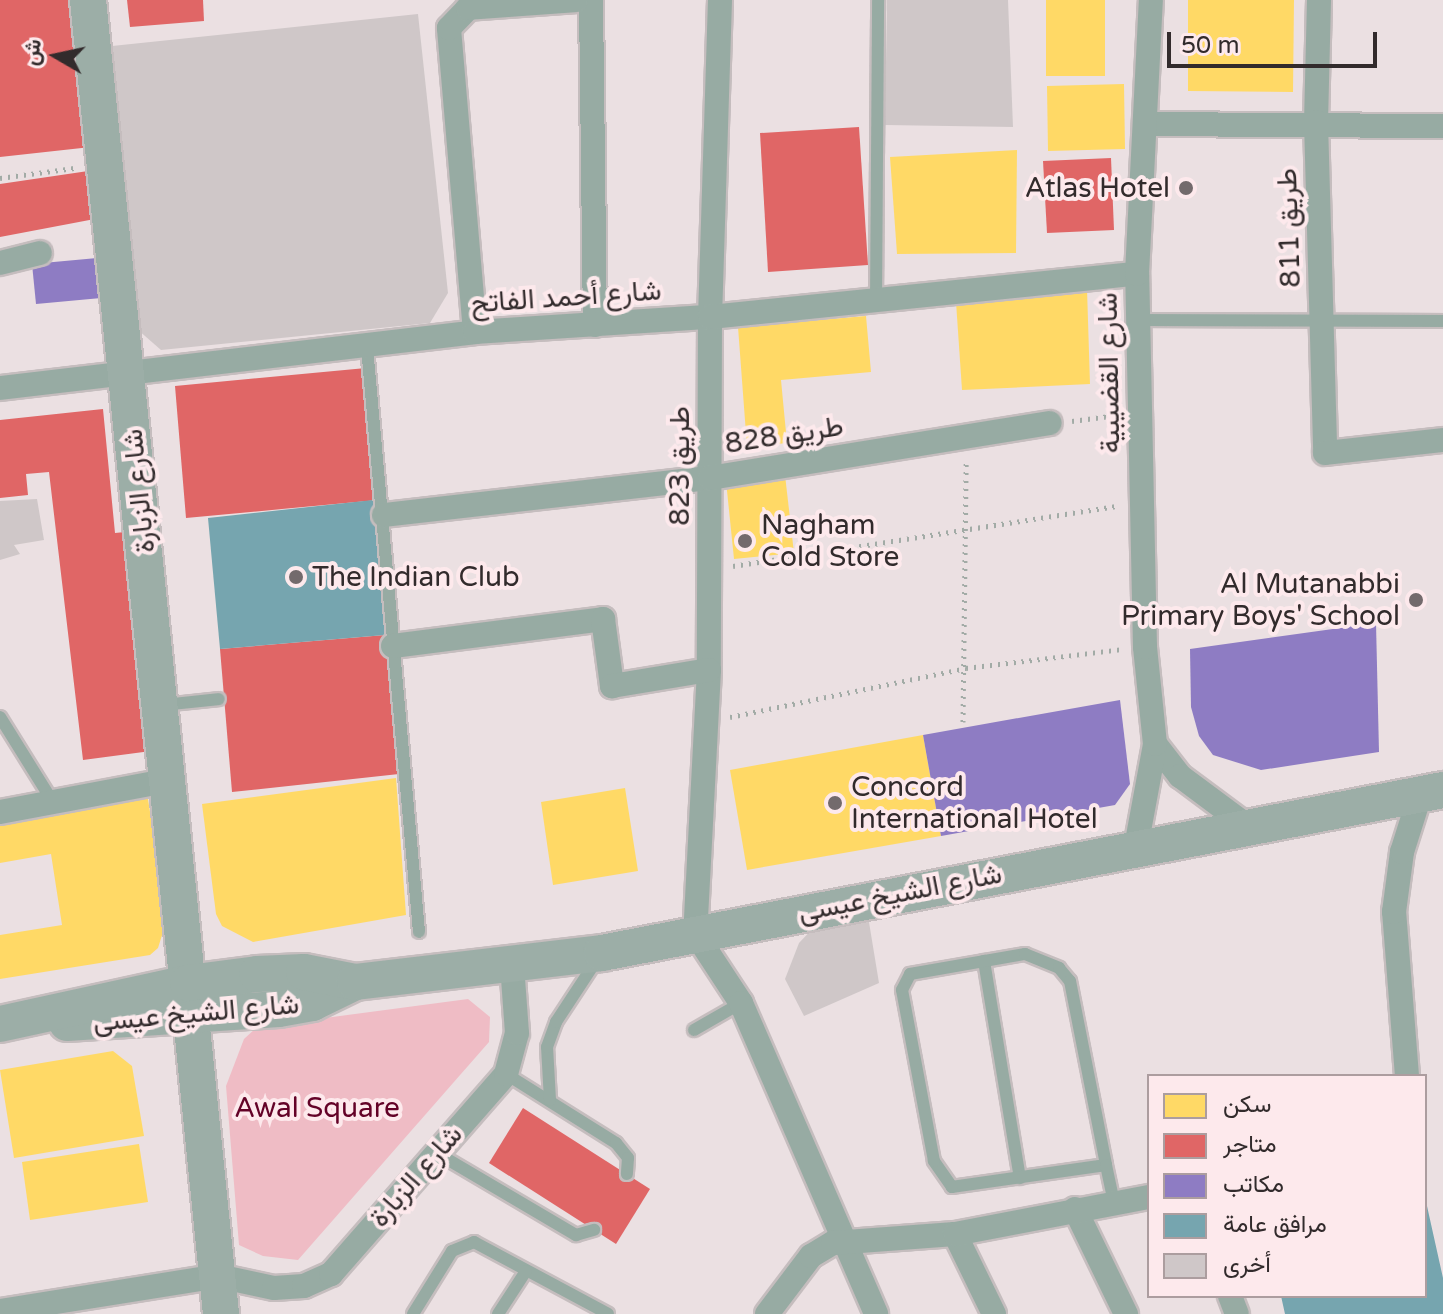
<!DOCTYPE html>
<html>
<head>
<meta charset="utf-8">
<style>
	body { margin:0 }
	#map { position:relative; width:1443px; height:1314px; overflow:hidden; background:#ebe0e2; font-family:"Varela Round",Vazirmatn,sans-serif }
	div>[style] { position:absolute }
	.green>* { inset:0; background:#efbcc5 }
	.homes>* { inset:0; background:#ffd966 }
	.shops>* { inset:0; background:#e06666 }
	.offices>* { inset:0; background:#8e7cc3 }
	.public>* { inset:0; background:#76a5af }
	.building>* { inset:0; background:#cfc7c8 }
	.path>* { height:5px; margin-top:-2.5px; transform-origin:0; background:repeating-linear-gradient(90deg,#a2aba6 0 2px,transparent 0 8px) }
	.roads { filter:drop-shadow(2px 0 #c5bdbe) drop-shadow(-2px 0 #c5bdbe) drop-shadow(0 2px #c5bdbe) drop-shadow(0 -2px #c5bdbe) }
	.lane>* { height:12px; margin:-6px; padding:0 6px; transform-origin:6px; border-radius:6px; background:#97aba3 }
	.street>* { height:24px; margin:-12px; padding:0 12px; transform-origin:12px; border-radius:12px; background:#97aba3 }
	.secondary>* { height:36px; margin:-18px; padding:0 18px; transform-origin:18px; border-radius:18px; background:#9caea7 }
	.dots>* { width:22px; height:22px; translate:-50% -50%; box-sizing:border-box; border:4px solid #fde9ec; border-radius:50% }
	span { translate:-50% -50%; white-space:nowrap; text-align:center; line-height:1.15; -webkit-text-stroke:8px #fde9ec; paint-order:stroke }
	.poi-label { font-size:28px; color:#322b2c }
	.right { translate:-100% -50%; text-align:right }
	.left { translate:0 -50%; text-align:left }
	.street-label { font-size:28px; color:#322b2c }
	.park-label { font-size:28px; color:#630227 }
	.legend { position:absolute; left:1147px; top:1074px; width:280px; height:224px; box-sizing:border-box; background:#fde9ec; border:2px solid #ac9d9f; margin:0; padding:10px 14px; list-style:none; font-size:24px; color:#322b2c }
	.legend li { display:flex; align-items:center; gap:16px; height:40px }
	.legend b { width:40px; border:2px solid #ac9d9f }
	.north { position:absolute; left:16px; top:16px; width:80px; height:80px; -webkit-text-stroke:6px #fde9ec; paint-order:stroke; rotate:279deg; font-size:22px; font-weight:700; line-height:32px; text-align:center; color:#322b2c }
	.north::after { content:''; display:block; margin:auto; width:28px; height:36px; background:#322b2c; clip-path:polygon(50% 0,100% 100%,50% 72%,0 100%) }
	.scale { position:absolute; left:1167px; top:32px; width:210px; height:36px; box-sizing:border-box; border:4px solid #322b2c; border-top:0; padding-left:10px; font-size:24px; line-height:28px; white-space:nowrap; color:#322b2c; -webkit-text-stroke:6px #fde9ec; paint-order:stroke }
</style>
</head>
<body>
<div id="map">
	<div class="green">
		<div style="clip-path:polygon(468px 999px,490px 1017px,489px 1042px,298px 1260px,263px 1256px,239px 1245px,226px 1086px,244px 1039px,257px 1027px)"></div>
	</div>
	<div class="homes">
		<div style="clip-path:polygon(1046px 0,1105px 0,1105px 76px,1046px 76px)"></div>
		<div style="clip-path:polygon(1188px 0,1294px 0,1293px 92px,1188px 91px)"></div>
		<div style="clip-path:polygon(1124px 84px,1125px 149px,1048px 151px,1047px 86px)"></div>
		<div style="clip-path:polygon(1017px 150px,1016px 253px,897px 254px,890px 157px)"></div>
		<div style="clip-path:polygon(1087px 289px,1090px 384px,962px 390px,956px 302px)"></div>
		<div style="clip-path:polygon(866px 316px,871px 372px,781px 380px,787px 443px,747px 447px,738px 327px)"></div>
		<div style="clip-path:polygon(785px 475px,794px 553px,734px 559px,726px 481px)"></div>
		<div style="clip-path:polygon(923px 735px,941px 836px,747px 870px,730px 770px)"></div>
		<div style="clip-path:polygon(396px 778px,406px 915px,253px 942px,222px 926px,216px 914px,202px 804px)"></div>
		<div style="clip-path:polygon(625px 788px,638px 871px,553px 885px,541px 802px)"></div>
		<div style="clip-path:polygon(147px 793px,167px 919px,158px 948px,150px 955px,0 979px,0 935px,62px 925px,51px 854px,0 863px,0 817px)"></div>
		<div style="clip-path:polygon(113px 1051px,132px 1066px,144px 1136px,14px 1158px,0 1070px)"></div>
		<div style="clip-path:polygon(139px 1144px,148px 1202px,30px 1220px,22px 1162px)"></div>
	</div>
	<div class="shops">
		<div style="clip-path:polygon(0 0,85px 0,100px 146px,0 157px)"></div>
		<div style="clip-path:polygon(127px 0,203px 0,204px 21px,130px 27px)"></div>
		<div style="clip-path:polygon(859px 127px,868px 265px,768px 272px,760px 133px)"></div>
		<div style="clip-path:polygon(1111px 158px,1114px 230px,1047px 233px,1043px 161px)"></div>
		<div style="clip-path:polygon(95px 170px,100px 218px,0 237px,0 184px)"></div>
		<div style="clip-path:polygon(366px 368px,378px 500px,186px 518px,175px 386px)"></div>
		<div style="clip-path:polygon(103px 409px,115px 533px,125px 532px,151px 751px,83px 760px,49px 472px,26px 474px,28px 495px,0 498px,0 420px)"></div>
		<div style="clip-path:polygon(385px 635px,399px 774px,232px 792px,220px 649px)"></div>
		<div style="clip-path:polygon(523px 1108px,650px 1189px,616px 1244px,489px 1163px)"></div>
	</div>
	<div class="offices">
		<div style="clip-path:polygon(108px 257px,112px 297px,36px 304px,32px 264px)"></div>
		<div style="clip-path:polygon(1376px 623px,1379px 752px,1261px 770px,1213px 755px,1199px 736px,1191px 707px,1190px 649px)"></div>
		<div style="clip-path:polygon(1120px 700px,1130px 784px,1115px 805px,941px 836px,923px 735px)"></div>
	</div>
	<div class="public">
		<div style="clip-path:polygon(373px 500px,385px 635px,220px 649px,208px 518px)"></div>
		<div style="clip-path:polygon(1425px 1197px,1443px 1278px,1443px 1314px,1285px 1314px,1281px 1296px,1425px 1296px)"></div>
	</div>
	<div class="building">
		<div style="clip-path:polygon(887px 0,1008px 0,1013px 127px,885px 125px)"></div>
		<div style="clip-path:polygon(418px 14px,448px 293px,430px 323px,161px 350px,137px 329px,112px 46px)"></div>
		<div style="clip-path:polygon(37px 499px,44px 540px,14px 545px,20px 554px,0 560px,0 501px)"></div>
		<div style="clip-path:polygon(867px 910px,879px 983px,804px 1016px,785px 979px,799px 943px,816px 925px)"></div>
	</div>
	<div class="path">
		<div style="left:0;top:178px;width:75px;rotate:-7.7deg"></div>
		<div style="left:1072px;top:421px;width:46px;rotate:-7.4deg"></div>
		<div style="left:733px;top:566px;width:390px;rotate:-8.9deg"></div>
		<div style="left:730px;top:717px;width:241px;rotate:-11.7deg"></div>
		<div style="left:966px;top:668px;width:157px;rotate:-6.9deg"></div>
		<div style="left:963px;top:722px;width:261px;rotate:-89.3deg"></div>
	</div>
	<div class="roads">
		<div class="lane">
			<div style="left:876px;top:302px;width:302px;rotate:-89.6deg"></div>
			<div style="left:1138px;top:320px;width:305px;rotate:0.2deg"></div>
			<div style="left:367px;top:347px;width:587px;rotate:84.92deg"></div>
			<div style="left:163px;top:705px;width:56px;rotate:-6.1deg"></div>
			<div style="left:0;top:717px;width:100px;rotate:58.1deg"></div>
			<div style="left:984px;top:961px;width:220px;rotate:80.6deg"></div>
			<div style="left:694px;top:1030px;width:54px;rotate:-29.9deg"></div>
			<div style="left:506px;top:1074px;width:130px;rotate:32.1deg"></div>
			<div style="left:616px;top:1143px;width:19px;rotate:51deg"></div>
			<div style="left:628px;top:1158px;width:16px;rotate:94deg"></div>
			<div style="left:550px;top:1100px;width:53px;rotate:-93.2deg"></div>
			<div style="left:547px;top:1047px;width:27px;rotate:-70deg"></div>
			<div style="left:556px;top:1022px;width:73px;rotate:-56.7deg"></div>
			<div style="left:435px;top:1152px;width:164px;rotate:30.5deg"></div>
			<div style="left:576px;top:1235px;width:19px;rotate:-16deg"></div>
			<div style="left:1106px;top:1165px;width:156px;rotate:171.9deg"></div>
			<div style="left:952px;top:1187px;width:32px;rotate:-125deg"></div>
			<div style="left:934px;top:1161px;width:174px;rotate:-100.6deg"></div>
			<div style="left:902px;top:990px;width:18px;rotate:-63deg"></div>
			<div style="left:910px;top:974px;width:117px;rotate:-9.9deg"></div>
			<div style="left:1025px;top:954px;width:37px;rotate:22deg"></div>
			<div style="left:1059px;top:968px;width:17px;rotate:50deg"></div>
			<div style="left:1070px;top:981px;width:187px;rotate:78.9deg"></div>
			<div style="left:1106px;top:1165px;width:39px;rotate:78deg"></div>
			<div style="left:413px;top:1314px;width:74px;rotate:-58.2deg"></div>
			<div style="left:452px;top:1251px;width:24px;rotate:-22deg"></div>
			<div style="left:474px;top:1242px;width:152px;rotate:28.2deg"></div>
			<div style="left:498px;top:1314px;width:51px;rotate:-56.9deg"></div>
		</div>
		<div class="street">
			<div style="left:591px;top:0;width:325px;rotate:89.3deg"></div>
			<div style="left:720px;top:0;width:317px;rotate:91.8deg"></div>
			<div style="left:710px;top:317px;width:353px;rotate:90.2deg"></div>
			<div style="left:709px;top:670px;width:263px;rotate:93deg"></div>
			<div style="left:695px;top:933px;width:84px;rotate:56.7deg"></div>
			<div style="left:741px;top:1003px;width:339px;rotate:66.5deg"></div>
			<div style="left:1319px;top:0;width:122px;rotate:91.4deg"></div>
			<div style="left:1316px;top:122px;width:331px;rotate:88.4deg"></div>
			<div style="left:1325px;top:453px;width:119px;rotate:-6.3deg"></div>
			<div style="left:1145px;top:124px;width:298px;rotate:0.4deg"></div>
			<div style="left:0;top:263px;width:41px;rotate:-14deg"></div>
			<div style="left:475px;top:332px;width:305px;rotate:-94.9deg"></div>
			<div style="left:449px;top:28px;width:28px;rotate:-46deg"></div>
			<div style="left:468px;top:8px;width:108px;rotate:-4.2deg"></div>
			<div style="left:0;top:388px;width:478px;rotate:-6.7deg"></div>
			<div style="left:475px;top:332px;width:235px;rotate:-3.7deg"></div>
			<div style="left:710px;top:317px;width:429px;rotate:-5.8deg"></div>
			<div style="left:384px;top:515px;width:328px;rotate:-6.5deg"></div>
			<div style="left:710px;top:478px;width:344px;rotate:-9.2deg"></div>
			<div style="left:393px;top:646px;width:212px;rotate:-7.3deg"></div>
			<div style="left:603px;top:619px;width:68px;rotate:82.3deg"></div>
			<div style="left:612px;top:686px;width:98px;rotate:-9.4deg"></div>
			<div style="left:1155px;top:744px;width:41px;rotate:52deg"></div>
			<div style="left:1180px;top:776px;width:84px;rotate:36.7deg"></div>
			<div style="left:0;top:812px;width:169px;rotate:-10.6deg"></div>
			<div style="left:1136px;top:847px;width:105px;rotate:-79.5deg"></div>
			<div style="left:1155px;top:744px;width:98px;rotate:-95.9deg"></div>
			<div style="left:1145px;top:647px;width:373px;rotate:-91.2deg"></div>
			<div style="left:1137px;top:274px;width:274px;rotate:-87.1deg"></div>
			<div style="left:1407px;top:1076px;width:165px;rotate:-94.5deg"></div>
			<div style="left:1394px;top:912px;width:61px;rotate:-82.4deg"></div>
			<div style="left:1402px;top:852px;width:60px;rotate:-72.5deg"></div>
			<div style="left:1075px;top:1209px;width:117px;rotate:64.1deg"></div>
			<div style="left:955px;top:1234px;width:89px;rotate:64deg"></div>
			<div style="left:1230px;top:1296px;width:19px;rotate:69deg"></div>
			<div style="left:0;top:1311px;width:221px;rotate:-9.1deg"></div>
			<div style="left:218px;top:1276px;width:57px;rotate:12.1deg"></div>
			<div style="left:274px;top:1288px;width:30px;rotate:-4deg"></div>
			<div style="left:304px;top:1286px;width:30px;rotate:-24deg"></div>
			<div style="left:331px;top:1274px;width:266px;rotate:-48.8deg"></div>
			<div style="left:506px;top:1074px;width:42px;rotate:-75deg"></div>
			<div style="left:517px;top:1033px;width:68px;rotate:-94.2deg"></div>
			<div style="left:767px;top:1314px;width:73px;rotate:-52.8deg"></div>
			<div style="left:811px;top:1256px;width:26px;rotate:-31deg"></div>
			<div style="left:833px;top:1243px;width:122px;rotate:-4.2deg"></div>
			<div style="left:955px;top:1234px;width:197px;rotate:-10.8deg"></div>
		</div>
		<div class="secondary">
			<div style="left:88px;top:0;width:1321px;rotate:84.22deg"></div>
			<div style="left:67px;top:1023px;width:212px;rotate:-3.8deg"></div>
			<div style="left:279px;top:1009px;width:34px;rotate:-10deg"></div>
			<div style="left:312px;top:1003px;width:48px;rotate:-26deg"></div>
			<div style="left:0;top:1024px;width:192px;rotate:-12.3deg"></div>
			<div style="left:188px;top:983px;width:70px;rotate:-7.4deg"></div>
			<div style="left:257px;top:974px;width:47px;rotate:-2.4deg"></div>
			<div style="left:304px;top:972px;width:52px;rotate:11.1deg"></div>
			<div style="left:355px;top:982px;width:249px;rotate:-6.7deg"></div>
			<div style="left:602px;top:953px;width:857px;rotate:-10.97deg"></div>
		</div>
	</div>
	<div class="dots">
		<div style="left:1186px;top:188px;background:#736a6c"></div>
		<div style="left:745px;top:541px;background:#736a6c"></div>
		<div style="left:296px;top:577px;background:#736a6c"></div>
		<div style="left:1416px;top:600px;background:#736a6c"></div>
		<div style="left:835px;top:803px;background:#736a6c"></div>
	</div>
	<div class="poi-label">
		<span class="right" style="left:1170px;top:188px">Atlas Hotel</span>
		<span class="left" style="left:761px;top:541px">Nagham<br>Cold Store</span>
		<span class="left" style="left:312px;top:577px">The Indian Club</span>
		<span class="right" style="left:1400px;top:600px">Al Mutanabbi<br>Primary Boys' School</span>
		<span class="left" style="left:851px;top:803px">Concord<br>International Hotel</span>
	</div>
	<div class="street-label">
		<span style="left:1289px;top:228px;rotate:-92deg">طريق 811</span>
		<span style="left:566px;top:297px;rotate:-4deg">شارع أحمد الفاتح</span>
		<span style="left:1109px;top:373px;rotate:-91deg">شارع القضيبية</span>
		<span style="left:784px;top:435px;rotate:-9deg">طريق 828</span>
		<span style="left:680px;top:466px;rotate:-90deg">طريق 823</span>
		<span style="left:139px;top:491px;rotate:-96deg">شارع الزبارة</span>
		<span style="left:900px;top:893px;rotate:-11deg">شارع الشيخ عيسى</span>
		<span style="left:196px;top:1013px;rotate:-5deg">شارع الشيخ عيسى</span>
		<span style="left:416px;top:1176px;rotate:-49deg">شارع الزبارة</span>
	</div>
	<div class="park-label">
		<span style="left:317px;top:1108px">Awal Square</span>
	</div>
	<ul class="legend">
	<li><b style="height:22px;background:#ffd966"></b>سكن</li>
	<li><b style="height:22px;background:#e06666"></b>متاجر</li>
	<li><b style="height:22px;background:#8e7cc3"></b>مكاتب</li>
	<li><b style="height:22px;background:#76a5af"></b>مرافق عامة</li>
	<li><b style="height:22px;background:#cfc7c8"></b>أخرى</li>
	</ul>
	<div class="north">ش</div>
	<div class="scale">50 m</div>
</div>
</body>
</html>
